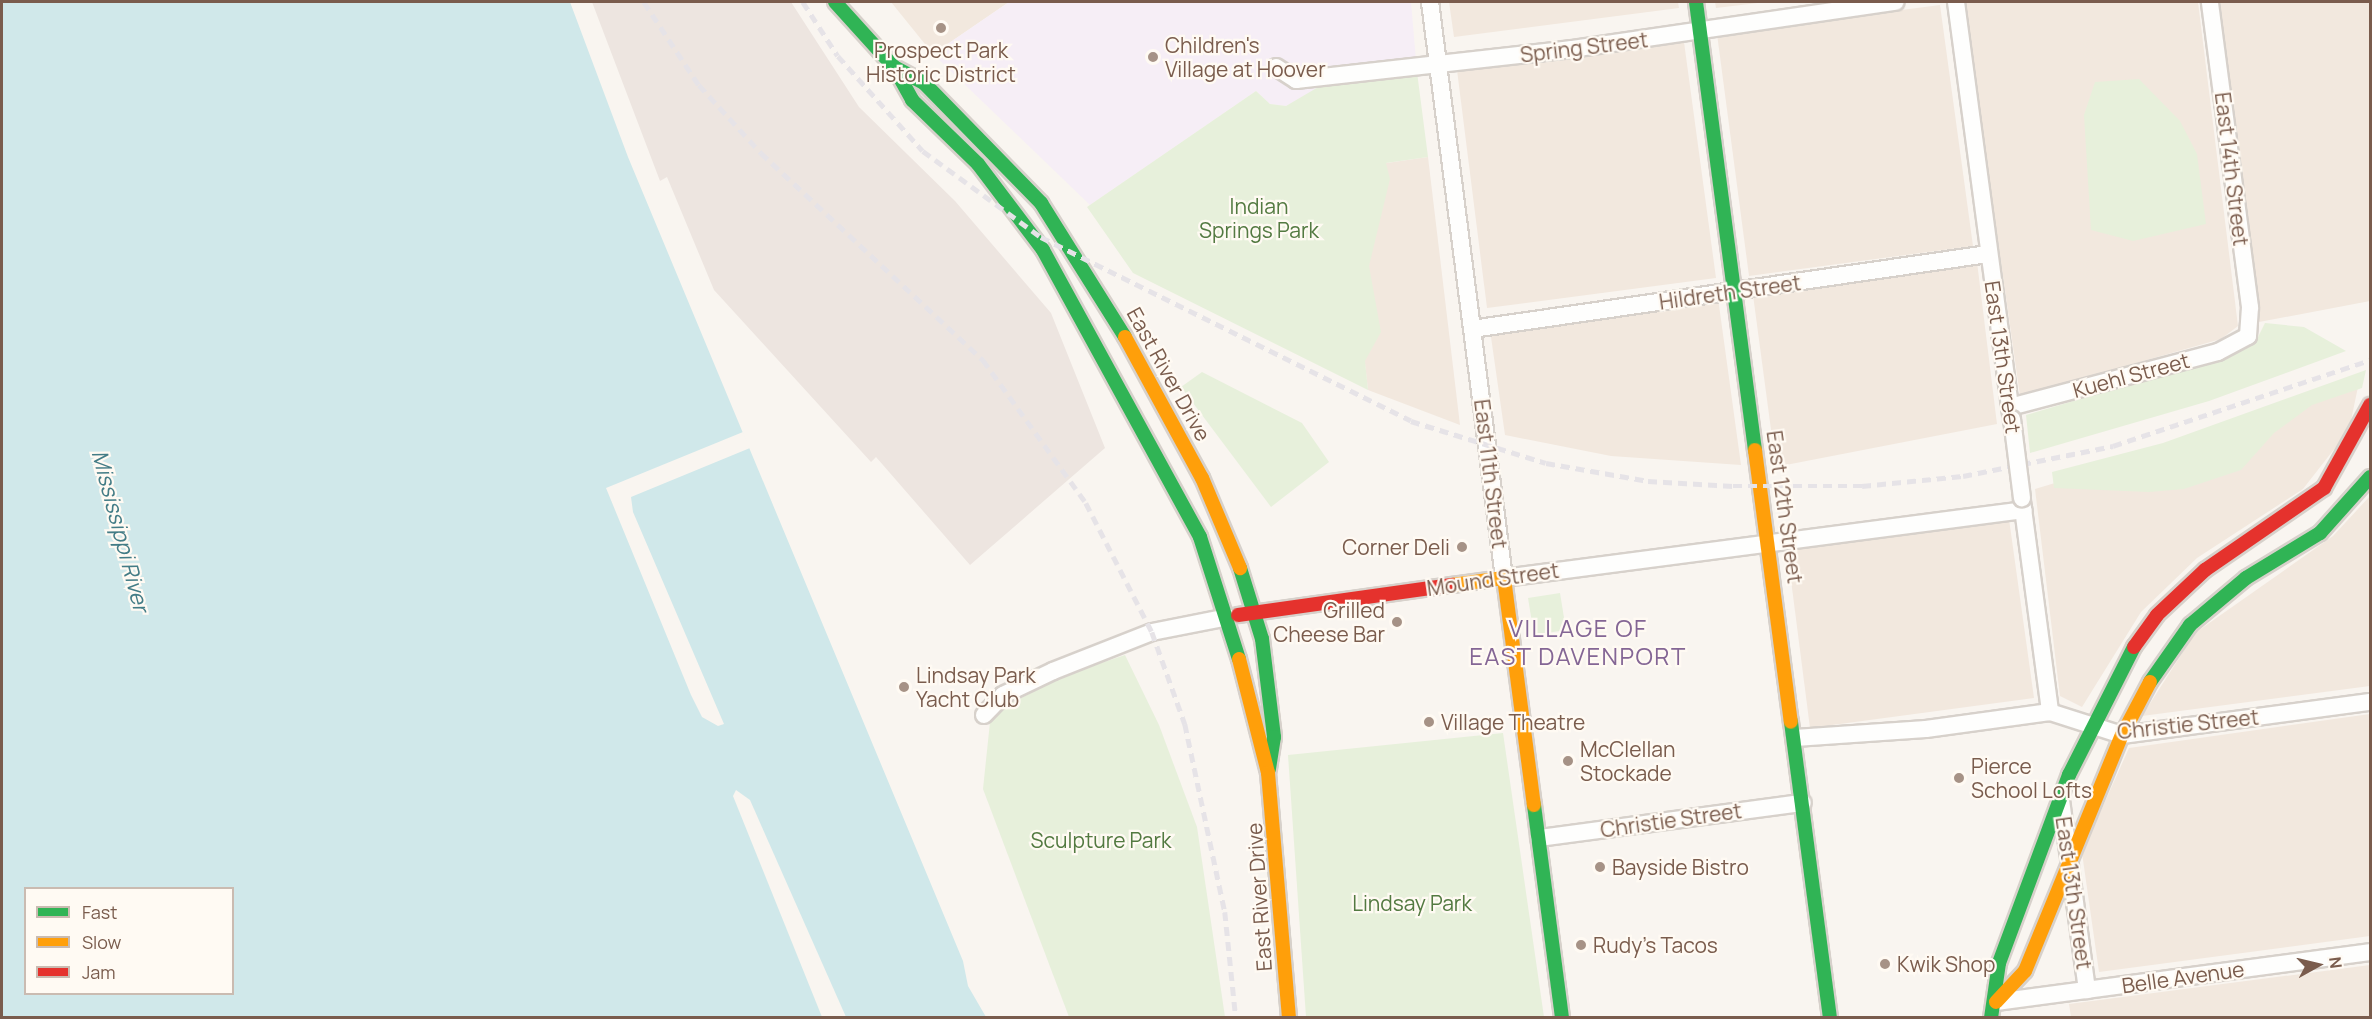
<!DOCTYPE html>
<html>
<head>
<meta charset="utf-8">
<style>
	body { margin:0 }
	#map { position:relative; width:2372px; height:1019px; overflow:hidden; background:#f9f5f0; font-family:Manrope,sans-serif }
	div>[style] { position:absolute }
	.residential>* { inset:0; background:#f2e8de }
	.industrial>* { inset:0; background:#ede5e0 }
	.education>* { inset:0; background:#f6eef6 }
	.green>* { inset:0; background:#e7f0db }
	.water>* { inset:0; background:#d0e8ea }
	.pier>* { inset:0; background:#f9f5f0 }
	.roads { filter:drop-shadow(2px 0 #d7d1cb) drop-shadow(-2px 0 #d7d1cb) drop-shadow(0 2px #d7d1cb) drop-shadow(0 -2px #d7d1cb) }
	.street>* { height:16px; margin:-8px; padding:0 8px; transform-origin:8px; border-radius:8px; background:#fefefd }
	.fast>* { height:14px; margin:-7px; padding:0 7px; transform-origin:7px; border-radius:7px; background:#30b455 }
	.slow>* { height:14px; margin:-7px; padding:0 7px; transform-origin:7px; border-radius:7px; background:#ff9f0a }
	.jam>* { height:14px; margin:-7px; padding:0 7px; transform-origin:7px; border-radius:7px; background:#e5322d }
	.rail>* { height:4.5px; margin-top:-2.25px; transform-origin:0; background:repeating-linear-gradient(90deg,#e6e3e7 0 9px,transparent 0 15px) }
	.bridges { filter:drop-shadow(2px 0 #d7d1cb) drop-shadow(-2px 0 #d7d1cb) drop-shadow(0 2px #d7d1cb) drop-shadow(0 -2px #d7d1cb) }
	.street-bridge>* { height:16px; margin:-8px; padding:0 8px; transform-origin:8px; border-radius:8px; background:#fefefd }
	.dots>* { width:16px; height:16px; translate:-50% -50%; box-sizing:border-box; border:3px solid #fffaf3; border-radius:50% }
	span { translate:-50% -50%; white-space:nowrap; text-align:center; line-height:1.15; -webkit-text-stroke:4.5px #fffaf3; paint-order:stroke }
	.poi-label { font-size:21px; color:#7a5c4d }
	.left { translate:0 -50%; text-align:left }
	.right { translate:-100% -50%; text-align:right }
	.street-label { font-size:21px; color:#7a5c4d }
	.park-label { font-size:21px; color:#537a41 }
	.water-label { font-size:22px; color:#437c86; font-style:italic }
	.quarter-label { font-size:24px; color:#846695; letter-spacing:1.5px }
	.frame { position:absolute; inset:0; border:3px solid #7a5c4d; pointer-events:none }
	.legend { position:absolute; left:24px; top:887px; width:210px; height:108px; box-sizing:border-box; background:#fffaf3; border:2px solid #cabbb1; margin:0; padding:8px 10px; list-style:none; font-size:18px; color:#7a5c4d }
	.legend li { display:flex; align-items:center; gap:12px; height:30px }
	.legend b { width:30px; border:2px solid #cabbb1 }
	.north { position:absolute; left:2288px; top:935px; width:60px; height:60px; -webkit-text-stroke:4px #fffaf3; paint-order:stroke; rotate:82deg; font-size:16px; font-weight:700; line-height:24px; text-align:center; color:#7a5c4d }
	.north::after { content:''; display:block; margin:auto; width:21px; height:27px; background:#7a5c4d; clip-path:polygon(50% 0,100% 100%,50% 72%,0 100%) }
</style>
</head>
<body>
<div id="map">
	<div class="residential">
		<div style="clip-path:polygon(891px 2px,1009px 2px,933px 54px)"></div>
		<div style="clip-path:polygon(1449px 2px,1678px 2px,1679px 8px,1454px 37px)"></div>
		<div style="clip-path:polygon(1715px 2px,1766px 2px,1716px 8px)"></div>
		<div style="clip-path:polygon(1964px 2px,2198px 2px,2238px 326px,2221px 339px,2020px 396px)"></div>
		<div style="clip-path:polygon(2220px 2px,2370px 2px,2370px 301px,2259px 322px)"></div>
		<div style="clip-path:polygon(1940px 5px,1973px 246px,1749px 276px,1717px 34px)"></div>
		<div style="clip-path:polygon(1684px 42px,1716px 278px,1487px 308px,1457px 70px)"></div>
		<div style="clip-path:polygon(1428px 157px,1460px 425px,1368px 390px,1355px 276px,1380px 164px)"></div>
		<div style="clip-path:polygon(1977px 262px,1997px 424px,1776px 467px,1753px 295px)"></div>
		<div style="clip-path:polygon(1718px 298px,1741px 465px,1611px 456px,1505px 435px,1490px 330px)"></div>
		<div style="clip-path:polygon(2359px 382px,2349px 430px,2303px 489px,2197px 558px,2141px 612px,2082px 707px,2060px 696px,2035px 489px,2251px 424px)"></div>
		<div style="clip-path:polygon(2370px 496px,2370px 686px,2142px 716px,2195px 633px,2333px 536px)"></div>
		<div style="clip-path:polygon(2009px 519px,2034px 698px,1810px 728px,1787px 549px)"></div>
		<div style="clip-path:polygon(2370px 714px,2370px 936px,2099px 972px,2082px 853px,2129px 748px)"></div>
		<div style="clip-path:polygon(2370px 965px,2370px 1017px,2071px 1017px,2069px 1004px)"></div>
	</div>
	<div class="industrial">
		<div style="clip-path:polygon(592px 2px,791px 2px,859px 107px,955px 201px,1051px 313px,1105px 448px,970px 565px,876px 457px,871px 462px,714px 290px,667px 177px,660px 181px)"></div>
	</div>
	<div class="education">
		<div style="clip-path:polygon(1009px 2px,1411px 2px,1417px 72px,1301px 98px,1286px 106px,1270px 104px,1256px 91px,1090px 205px,933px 54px)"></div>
	</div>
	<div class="green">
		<div style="clip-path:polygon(1417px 72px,1428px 157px,1386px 163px,1390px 179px,1369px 266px,1381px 332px,1365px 361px,1368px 390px,1133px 273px,1087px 207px,1256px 91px,1270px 104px,1286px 106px,1320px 86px)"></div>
		<div style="clip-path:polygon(2139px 79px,2180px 121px,2197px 154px,2206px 224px,2133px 241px,2091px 230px,2084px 115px,2095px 82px)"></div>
		<div style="clip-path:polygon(2265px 323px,2304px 327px,2346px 351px,2209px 401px,2030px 453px,2026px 415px,2225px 356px,2256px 341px)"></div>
		<div style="clip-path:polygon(2366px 370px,2362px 388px,2312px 405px,2274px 433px,2241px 470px,2184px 489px,2149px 492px,2054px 488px,2052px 472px,2163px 443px)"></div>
		<div style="clip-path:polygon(1202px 372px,1302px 423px,1329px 462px,1271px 507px,1181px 387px)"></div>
		<div style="clip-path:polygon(1560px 593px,1566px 630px,1534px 635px,1528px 598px)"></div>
		<div style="clip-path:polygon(1125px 655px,1159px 725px,1197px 827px,1225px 1017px,1069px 1017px,983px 789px,990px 722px,1000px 709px,1065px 675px)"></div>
		<div style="clip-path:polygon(1503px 733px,1544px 1017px,1306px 1017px,1288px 755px)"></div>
	</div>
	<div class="water">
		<div style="clip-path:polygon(evenodd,2px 2px,570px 2px,628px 157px,963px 961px,968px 986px,986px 1017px,2px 1018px,2px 2px,26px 888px,232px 888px,232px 994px,26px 994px,26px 888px)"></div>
	</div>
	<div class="pier">
		<div style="clip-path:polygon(743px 432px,750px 448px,631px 497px,633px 512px,724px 724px,718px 726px,702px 717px,691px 695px,606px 488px)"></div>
		<div style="clip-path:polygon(736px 790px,750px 800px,846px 1017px,822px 1017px,733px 796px)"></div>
	</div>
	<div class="roads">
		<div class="street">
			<div style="left:1430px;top:2px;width:581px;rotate:82.68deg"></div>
			<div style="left:1504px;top:578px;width:524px;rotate:-7.45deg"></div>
			<div style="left:1956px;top:2px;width:418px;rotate:82.4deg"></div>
			<div style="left:1276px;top:67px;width:24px;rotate:33deg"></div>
			<div style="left:1296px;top:80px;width:278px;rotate:-6.4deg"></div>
			<div style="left:1572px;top:49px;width:327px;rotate:-8.3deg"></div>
			<div style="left:1472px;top:329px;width:521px;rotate:-8.27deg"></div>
			<div style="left:2010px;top:407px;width:215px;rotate:-14.8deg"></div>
			<div style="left:2218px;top:352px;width:34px;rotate:-28deg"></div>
			<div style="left:2248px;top:336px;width:29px;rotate:-86deg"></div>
			<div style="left:2250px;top:307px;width:308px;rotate:-97.5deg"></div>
			<div style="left:2022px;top:501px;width:213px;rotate:82.4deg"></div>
			<div style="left:984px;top:715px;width:28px;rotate:-46deg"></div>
			<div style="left:1003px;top:695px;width:55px;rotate:-25.6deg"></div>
			<div style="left:1053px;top:671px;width:106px;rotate:-21.5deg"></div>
			<div style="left:1152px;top:632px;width:77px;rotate:-11.2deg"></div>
			<div style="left:1795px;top:738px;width:131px;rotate:-3.9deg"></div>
			<div style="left:1926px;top:729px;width:125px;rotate:-7.8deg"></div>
			<div style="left:2050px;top:712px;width:76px;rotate:17.7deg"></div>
			<div style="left:2122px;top:735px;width:250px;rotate:-7.6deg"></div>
			<div style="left:2061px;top:800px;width:192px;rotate:82.2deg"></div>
			<div style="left:1539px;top:838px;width:266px;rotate:-7.6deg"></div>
			<div style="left:1996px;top:1002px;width:377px;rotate:-7.6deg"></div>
		</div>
		<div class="fast">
			<div style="left:835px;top:2px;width:88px;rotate:47.8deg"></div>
			<div style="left:894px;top:67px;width:38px;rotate:61deg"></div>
			<div style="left:912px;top:100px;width:92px;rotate:44.1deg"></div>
			<div style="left:978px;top:164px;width:108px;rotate:52.9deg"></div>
			<div style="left:1043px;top:250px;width:327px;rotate:61.3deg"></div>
			<div style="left:1200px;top:537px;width:128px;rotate:72.3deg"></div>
			<div style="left:1696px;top:2px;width:452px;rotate:82.5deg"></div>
			<div style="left:894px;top:67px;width:34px;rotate:28deg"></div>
			<div style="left:924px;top:83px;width:168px;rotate:45.7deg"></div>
			<div style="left:1041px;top:203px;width:158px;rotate:57.9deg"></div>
			<div style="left:1240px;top:568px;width:74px;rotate:72.8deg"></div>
			<div style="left:1262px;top:639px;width:99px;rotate:83deg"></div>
			<div style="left:1274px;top:737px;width:33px;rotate:99deg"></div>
			<div style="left:2150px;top:682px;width:70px;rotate:-54.9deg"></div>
			<div style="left:2190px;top:625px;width:73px;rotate:-40deg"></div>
			<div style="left:2246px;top:578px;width:87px;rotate:-31.3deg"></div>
			<div style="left:2320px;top:533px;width:75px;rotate:-48.2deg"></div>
			<div style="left:1791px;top:722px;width:299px;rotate:82.5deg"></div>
			<div style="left:1534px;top:805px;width:215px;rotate:82.5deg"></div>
			<div style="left:1991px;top:1018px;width:56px;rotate:-81.7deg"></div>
			<div style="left:1999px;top:963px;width:201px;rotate:-69.6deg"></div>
			<div style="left:2069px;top:775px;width:144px;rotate:-63.1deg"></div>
		</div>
		<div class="slow">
			<div style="left:1125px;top:337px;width:161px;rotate:61.4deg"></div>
			<div style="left:1202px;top:478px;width:98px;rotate:67.1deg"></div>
			<div style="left:1755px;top:450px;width:274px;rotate:82.5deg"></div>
			<div style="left:1452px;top:585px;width:52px;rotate:-7.7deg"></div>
			<div style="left:1504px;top:578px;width:229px;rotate:82.5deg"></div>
			<div style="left:1239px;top:659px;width:118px;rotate:75.7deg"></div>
			<div style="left:1268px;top:773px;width:246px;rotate:85.1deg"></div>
			<div style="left:1996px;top:1002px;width:42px;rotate:-46.9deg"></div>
			<div style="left:2025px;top:971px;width:255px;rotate:-67.7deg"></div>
			<div style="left:2122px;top:735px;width:60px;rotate:-62.2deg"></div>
		</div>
		<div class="jam">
			<div style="left:1238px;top:615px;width:216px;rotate:-8deg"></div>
			<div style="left:2134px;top:647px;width:39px;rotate:-54deg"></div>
			<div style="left:2157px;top:615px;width:66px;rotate:-43.2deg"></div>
			<div style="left:2205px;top:570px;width:145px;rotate:-34.6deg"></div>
			<div style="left:2324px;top:488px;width:95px;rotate:-61deg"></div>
		</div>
	</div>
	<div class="rail">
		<div style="left:644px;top:2px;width:100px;rotate:56.5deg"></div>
		<div style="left:699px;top:85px;width:92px;rotate:47.6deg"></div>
		<div style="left:761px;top:153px;width:304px;rotate:43deg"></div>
		<div style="left:983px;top:360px;width:176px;rotate:54.2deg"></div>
		<div style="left:1086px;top:503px;width:145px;rotate:62.9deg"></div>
		<div style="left:1152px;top:632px;width:98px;rotate:70.3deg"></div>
		<div style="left:1185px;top:724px;width:192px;rotate:78deg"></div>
		<div style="left:1225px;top:912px;width:107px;rotate:84.1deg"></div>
		<div style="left:803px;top:2px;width:64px;rotate:57.1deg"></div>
		<div style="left:838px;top:56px;width:127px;rotate:48.2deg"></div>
		<div style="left:923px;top:151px;width:146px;rotate:36.1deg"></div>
		<div style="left:1041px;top:237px;width:413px;rotate:26.4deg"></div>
		<div style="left:1411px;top:421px;width:141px;rotate:17.3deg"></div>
		<div style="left:1546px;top:463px;width:104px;rotate:10deg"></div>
		<div style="left:1648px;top:481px;width:85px;rotate:3.4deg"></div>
		<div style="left:1733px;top:486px;width:129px"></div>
		<div style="left:1862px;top:486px;width:101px;rotate:-5.7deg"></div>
		<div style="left:1963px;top:476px;width:153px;rotate:-11.3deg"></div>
		<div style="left:2113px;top:446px;width:271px;rotate:-18.5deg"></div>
	</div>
	<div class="bridges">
		<div class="street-bridge">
			<div style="left:2012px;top:419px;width:80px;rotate:82.8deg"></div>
		</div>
	</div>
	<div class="dots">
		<div style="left:941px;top:28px;background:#a69286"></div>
		<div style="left:1153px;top:57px;background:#a69286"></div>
		<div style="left:1462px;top:547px;background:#a69286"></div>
		<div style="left:1397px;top:622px;background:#a69286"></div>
		<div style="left:904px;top:687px;background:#a69286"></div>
		<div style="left:1429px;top:722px;background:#a69286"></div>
		<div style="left:1568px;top:761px;background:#a69286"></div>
		<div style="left:1959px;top:778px;background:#a69286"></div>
		<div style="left:1600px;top:867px;background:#a69286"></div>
		<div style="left:1581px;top:945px;background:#a69286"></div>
		<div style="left:1885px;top:964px;background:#a69286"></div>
	</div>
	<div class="poi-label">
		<span class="left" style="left:1165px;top:57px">Children's<br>Village at Hoover</span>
		<span style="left:941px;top:62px">Prospect Park<br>Historic District</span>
		<span class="right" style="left:1450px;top:547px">Corner Deli</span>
		<span class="right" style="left:1385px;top:622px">Grilled<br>Cheese Bar</span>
		<span class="left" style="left:916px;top:687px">Lindsay Park<br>Yacht Club</span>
		<span class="left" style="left:1441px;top:722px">Village Theatre</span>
		<span class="left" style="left:1580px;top:761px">McClellan<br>Stockade</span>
		<span class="left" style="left:1971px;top:778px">Pierce<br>School Lofts</span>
		<span class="left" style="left:1612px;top:867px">Bayside Bistro</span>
		<span class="left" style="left:1593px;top:945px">Rudy's Tacos</span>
		<span class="left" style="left:1897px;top:964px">Kwik Shop</span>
	</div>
	<div class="street-label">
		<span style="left:1584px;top:47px;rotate:-7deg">Spring Street</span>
		<span style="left:2232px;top:169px;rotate:83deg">East 14th Street</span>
		<span style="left:1730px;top:292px;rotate:-8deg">Hildreth Street</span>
		<span style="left:2003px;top:357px;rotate:82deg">East 13th Street</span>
		<span style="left:1169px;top:374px;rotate:61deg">East River Drive</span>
		<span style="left:2131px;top:375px;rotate:-15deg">Kuehl Street</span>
		<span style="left:1491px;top:474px;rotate:83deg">East 11th Street</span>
		<span style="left:1785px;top:507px;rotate:82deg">East 12th Street</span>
		<span style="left:1493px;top:579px;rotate:-8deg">Mound Street</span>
		<span style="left:2188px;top:724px;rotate:-6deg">Christie Street</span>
		<span style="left:1671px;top:820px;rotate:-8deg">Christie Street</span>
		<span style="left:2074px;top:893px;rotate:82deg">East 13th Street</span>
		<span style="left:1259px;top:897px;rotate:-94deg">East River Drive</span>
		<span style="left:2183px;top:977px;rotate:-8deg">Belle Avenue</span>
	</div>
	<div class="park-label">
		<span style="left:1259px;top:218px">Indian<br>Springs Park</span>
		<span style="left:1101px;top:840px">Sculpture Park</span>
		<span style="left:1412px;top:903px">Lindsay Park</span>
	</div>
	<div class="water-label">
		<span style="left:120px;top:531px;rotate:75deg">Mississippi River</span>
	</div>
	<div class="quarter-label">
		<span style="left:1578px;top:642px">VILLAGE OF<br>EAST DAVENPORT</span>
	</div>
	<div class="frame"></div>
	<ul class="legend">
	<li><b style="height:8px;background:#30b455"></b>Fast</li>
	<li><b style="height:8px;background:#ff9f0a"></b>Slow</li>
	<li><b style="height:8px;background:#e5322d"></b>Jam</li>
	</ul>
	<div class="north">N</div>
</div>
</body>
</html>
